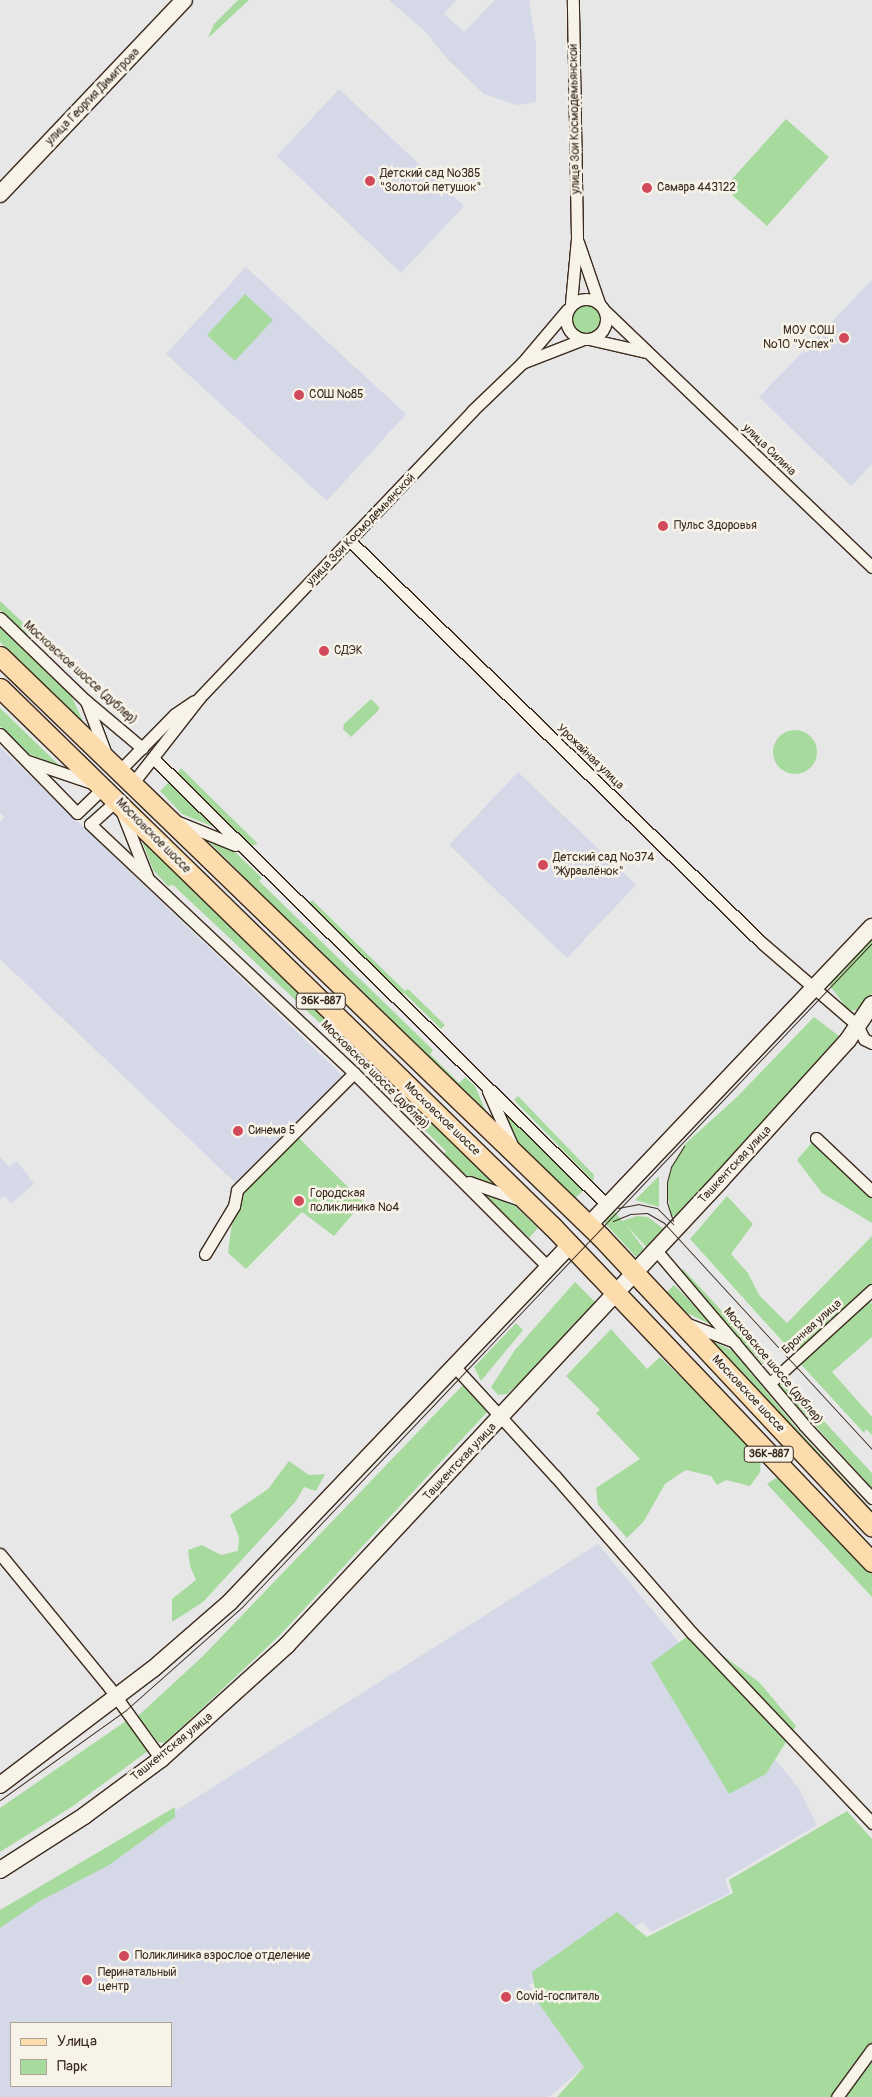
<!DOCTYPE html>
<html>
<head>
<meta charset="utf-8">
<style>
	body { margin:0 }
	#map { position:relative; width:872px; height:2097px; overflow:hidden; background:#e7e7e8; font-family:Pangolin,sans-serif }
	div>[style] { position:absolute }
	.built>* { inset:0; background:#d4d8e7 }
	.green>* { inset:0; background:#a7db9e }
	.round { border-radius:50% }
	.roads { filter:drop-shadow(1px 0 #3b2a1e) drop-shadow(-1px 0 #3b2a1e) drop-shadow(0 1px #3b2a1e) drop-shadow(0 -1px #3b2a1e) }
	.minor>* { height:11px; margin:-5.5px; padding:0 5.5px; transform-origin:5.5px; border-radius:5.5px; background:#f7f3e8 }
	.minor>.ring { margin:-5.5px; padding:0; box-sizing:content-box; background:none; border:11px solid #f7f3e8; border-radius:50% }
	.secondary>* { height:16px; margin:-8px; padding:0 8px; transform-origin:8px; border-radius:8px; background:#f7f3e8 }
	.primary>* { height:19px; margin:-9.5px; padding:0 9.5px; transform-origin:9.5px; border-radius:9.5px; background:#fcdcac }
	.tram>* { height:1px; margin:-0.5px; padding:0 0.5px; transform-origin:0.5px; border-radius:0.5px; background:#3b2a1e }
	.dots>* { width:14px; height:14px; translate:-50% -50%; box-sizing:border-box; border:2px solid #f7f3e8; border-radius:50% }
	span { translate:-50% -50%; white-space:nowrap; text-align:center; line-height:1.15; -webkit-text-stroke:5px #f7f3e8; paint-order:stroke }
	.shield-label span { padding:1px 4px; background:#f7f3e8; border:1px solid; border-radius:4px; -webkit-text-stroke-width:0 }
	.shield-label { font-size:11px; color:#3b2a1e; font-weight:700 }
	.street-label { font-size:12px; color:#3b2a1e }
	.poi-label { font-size:12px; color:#3b2a1e }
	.left { translate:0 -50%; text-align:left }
	.right { translate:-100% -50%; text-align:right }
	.legend { position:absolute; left:10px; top:2022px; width:162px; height:65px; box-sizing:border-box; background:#f7f3e8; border:1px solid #aca397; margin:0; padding:6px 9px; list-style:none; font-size:15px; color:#3b2a1e }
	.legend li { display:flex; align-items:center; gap:10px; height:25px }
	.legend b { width:25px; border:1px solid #aca397 }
</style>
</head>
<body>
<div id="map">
	<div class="built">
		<div style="clip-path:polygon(389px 0,456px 0,444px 14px,464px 32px,495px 0,529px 0,536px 45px,536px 102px,517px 105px,484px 94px,447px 59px,425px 31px)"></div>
		<div style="clip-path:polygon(339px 89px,464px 206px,401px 273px,277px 156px)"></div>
		<div style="clip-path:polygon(246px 267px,406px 414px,327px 501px,166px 354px)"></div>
		<div style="clip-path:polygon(872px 280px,872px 464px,851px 486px,759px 397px)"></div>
		<div style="clip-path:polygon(0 747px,351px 1084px,244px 1191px,0 959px,0 822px,5px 817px,0 812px)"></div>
		<div style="clip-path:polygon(518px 772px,636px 885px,567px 958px,449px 845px)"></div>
		<div style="clip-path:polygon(0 1156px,9px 1167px,17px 1161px,34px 1184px,11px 1203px,5px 1196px,0 1199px)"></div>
		<div style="clip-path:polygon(evenodd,598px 1544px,798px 1787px,817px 1825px,725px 1879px,730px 1893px,651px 1932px,643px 1922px,529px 1985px,584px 2067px,549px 2097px,0 2097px,0 1917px,191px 1801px,598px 1544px,11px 2023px,171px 2023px,171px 2086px,11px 2086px,11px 2023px)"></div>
	</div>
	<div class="green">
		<div style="clip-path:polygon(238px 0,249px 0,208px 38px,214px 24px)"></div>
		<div style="clip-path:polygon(786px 119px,829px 157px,767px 226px,724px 188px)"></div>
		<div style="clip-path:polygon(245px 294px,273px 320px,235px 361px,207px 335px)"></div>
		<div class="round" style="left:570px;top:303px;width:32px;height:32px"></div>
		<div style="clip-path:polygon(0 601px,31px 630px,26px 635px,0 610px)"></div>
		<div style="clip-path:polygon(0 627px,71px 695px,87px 730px,0 642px)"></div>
		<div style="clip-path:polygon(371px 699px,379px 707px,378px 711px,351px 737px,343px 729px,344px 724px)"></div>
		<div style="clip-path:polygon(0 708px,62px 768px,29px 754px,0 726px)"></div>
		<div class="round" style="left:773px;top:730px;width:44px;height:44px"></div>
		<div style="clip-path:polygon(181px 768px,258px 844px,250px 846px,176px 775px)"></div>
		<div style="clip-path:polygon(169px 782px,214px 827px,182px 814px,160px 791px)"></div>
		<div style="clip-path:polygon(140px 836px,480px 1167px,495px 1186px,465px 1175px,444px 1154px,446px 1151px,339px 1046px,341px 1043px,173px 885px,168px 886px,153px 870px)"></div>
		<div style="clip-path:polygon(205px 838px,232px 849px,262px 878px,259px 881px,433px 1050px,430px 1054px,459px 1083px,465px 1077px,475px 1086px,490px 1121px)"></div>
		<div style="clip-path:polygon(312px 900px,405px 991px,408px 989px,445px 1025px,441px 1029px,404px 993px,401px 996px,308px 904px)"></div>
		<div style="clip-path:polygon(872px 932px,872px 993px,861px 1009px,849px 1011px,827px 982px)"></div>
		<div style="clip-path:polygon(814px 1017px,839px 1036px,838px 1042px,678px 1214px,671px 1217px,667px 1190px,671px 1167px,685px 1144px,737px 1097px)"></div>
		<div style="clip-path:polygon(518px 1096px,594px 1175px,593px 1181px,514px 1100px)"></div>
		<div style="clip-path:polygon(501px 1107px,584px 1190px,574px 1199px,518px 1143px)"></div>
		<div style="clip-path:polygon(293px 1132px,363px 1202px,334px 1236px,302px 1212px,246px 1269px,228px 1253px,234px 1206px,243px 1182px)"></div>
		<div style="clip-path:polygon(816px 1138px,872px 1189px,872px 1223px,822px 1193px,797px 1160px)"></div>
		<div style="clip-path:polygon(659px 1176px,659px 1207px,635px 1200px)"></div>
		<div style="clip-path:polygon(482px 1193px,515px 1206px,538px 1228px,529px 1238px)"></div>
		<div style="clip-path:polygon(727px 1196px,753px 1224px,731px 1254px,748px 1273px,759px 1295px,787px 1323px,872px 1236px,872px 1290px,866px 1296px,872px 1304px,872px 1337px,832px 1372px,872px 1417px,872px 1435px,866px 1429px,864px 1433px,797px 1360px,803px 1355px,797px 1344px,793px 1353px,690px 1239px)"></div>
		<div style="clip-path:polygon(612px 1208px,622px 1221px,637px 1216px,648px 1217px,665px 1230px,648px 1249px,627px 1226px,644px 1249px,636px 1257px,604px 1222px)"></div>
		<div style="clip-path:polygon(683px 1269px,759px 1351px,773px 1367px,765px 1366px,678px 1272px)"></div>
		<div style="clip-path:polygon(575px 1282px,595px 1302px,534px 1369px,507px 1394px,498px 1395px,491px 1387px,515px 1350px)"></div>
		<div style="clip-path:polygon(674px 1285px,716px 1327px,687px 1313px,666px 1293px)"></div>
		<div style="clip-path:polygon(516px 1323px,523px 1330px,481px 1381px,474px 1367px)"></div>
		<div style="clip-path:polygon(611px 1329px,647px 1369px,660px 1357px,760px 1455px,761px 1460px,760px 1472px,750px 1486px,726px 1480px,717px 1485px,711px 1476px,686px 1470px,678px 1475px,665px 1484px,644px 1521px,627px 1538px,598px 1505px,596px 1488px,640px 1459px,596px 1413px,600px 1410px,566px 1376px)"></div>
		<div style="clip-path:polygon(708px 1339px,733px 1351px,799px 1431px,872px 1510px,872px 1516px)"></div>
		<div style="clip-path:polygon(781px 1375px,872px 1473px,872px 1488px,779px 1386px)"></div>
		<div style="clip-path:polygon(463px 1385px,490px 1409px,280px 1635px,165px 1743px,158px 1742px,138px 1716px,203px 1656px)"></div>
		<div style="clip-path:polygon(289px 1461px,309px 1475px,325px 1474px,316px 1491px,304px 1487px,296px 1501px,203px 1602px,172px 1622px,172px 1599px,196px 1580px,190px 1566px,188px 1550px,202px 1545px,221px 1555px,238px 1551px,239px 1537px,230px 1515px,268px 1489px)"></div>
		<div style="clip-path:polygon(776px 1478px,784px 1481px,872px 1574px,872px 1597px,767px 1484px)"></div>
		<div style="clip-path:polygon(692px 1633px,759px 1682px,796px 1726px,766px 1774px,729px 1794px,651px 1663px)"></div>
		<div style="clip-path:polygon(126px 1721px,148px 1751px,73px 1806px,0 1852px,0 1808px)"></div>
		<div style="clip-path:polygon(175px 1807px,175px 1817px,109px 1865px,38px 1902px,0 1928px,0 1910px)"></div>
		<div style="clip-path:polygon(847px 1811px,872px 1839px,872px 2097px,557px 2097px,584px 2067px,537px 2001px,532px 1972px,617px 1912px,647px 1937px,733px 1893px,729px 1880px)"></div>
	</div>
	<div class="roads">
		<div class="minor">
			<div style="left:578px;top:242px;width:65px;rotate:71deg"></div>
			<div class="ring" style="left:566px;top:299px;width:29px;height:29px"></div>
			<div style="left:571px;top:303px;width:65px;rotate:-84.7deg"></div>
			<div style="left:577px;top:238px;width:238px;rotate:-91deg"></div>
			<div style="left:605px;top:311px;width:370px;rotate:43.8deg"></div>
			<div style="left:589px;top:339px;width:58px;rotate:12.8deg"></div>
			<div style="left:522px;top:363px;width:63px;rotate:-21.3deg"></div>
			<div style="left:350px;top:541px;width:576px;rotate:44.3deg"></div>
			<div style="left:762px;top:943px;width:125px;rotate:40.8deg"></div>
			<div style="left:857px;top:1025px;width:16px;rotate:63deg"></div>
			<div style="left:864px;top:1039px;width:9px;rotate:27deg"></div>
			<div style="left:0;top:618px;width:118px;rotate:44deg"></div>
			<div style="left:85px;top:700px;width:75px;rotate:40.1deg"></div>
			<div style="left:86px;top:701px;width:57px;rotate:69.3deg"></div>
			<div style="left:0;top:734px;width:110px;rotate:45.7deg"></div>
			<div style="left:77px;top:813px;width:37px;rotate:-44deg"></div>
			<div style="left:104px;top:787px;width:81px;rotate:-161.3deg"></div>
			<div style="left:153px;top:758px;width:636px;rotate:44.55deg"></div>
			<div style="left:119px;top:771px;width:80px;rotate:-45.5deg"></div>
			<div style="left:175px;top:714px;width:23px;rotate:-34deg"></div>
			<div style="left:132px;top:784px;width:110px;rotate:-52deg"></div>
			<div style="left:200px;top:697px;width:395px;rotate:-46.4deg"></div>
			<div style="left:472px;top:411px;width:69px;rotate:-43.8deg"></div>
			<div style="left:522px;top:363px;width:70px;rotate:-49.7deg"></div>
			<div style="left:176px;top:821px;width:64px;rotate:22.1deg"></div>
			<div style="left:147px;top:876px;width:82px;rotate:-111.5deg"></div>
			<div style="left:117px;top:800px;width:36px;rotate:138deg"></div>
			<div style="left:90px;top:824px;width:363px;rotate:43.3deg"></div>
			<div style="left:354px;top:1073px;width:276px;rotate:45deg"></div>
			<div style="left:488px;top:1091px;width:59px;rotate:66deg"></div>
			<div style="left:816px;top:1138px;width:77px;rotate:43.4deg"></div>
			<div style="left:469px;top:1182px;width:54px;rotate:19.4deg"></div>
			<div style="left:655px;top:1249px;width:231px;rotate:49.7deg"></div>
			<div style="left:804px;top:1425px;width:100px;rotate:47deg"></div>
			<div style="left:205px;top:1254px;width:56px;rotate:-58.9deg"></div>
			<div style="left:234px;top:1206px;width:16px;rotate:-79deg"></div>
			<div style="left:237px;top:1190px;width:165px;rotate:-45deg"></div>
			<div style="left:685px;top:1323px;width:53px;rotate:20.8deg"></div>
			<div style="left:455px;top:1367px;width:148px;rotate:47.5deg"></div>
			<div style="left:555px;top:1476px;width:208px;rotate:48.9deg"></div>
			<div style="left:692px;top:1633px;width:262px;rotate:46.5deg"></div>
			<div style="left:770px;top:1383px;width:138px;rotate:-42.4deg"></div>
			<div style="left:0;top:1554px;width:172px;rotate:50.7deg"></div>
			<div style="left:109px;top:1687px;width:89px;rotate:54.2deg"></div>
			<div style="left:837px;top:2097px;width:59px;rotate:-53.9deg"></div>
		</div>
		<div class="secondary">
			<div style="left:0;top:194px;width:267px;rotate:-46.5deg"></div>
			<div style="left:589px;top:1225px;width:411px;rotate:-46.5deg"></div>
			<div style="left:0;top:1785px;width:192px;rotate:-37.2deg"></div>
			<div style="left:153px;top:1669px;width:101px;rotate:-41deg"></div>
			<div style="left:229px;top:1603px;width:494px;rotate:-46.4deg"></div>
			<div style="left:0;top:1870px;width:100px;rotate:-32.7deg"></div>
			<div style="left:84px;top:1816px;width:96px;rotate:-36.5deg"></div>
			<div style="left:161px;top:1759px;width:170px;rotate:-42.1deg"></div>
			<div style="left:287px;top:1645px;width:637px;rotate:-46.97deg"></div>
			<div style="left:722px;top:1179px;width:188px;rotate:-47.8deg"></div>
			<div style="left:848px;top:1040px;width:43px;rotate:-56.3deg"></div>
		</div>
		<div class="primary">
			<div style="left:0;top:656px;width:835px;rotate:44.03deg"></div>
			<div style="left:600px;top:1236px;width:398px;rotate:46.9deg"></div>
			<div style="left:0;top:688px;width:772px;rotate:44.27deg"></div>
			<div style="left:553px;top:1227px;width:463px;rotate:46.4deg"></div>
		</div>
	</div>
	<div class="tram">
		<div style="left:618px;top:1208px;width:20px;rotate:-11deg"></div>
		<div style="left:638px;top:1204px;width:19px;rotate:12deg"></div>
		<div style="left:657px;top:1208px;width:23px;rotate:45deg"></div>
		<div style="left:613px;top:1221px;width:18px;rotate:-22deg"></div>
		<div style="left:630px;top:1214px;width:17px;rotate:-3deg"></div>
		<div style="left:647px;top:1213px;width:20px;rotate:30deg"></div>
		<div style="left:664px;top:1223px;width:307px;rotate:47.4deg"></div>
		<div style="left:673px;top:1221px;width:20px;rotate:-108deg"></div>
		<div style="left:667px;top:1202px;width:20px;rotate:-90deg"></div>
		<div style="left:667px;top:1182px;width:16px;rotate:-75deg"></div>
		<div style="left:671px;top:1167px;width:25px;rotate:-58deg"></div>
		<div style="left:0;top:1800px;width:155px;rotate:-35.5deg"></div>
		<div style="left:126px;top:1710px;width:155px;rotate:-41.6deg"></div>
		<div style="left:242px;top:1607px;width:915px;rotate:-46.51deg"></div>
	</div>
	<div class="dots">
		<div style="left:370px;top:181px;background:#d1495b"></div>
		<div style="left:647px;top:188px;background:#d1495b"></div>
		<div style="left:844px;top:338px;background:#d1495b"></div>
		<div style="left:299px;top:395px;background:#d1495b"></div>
		<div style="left:663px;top:526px;background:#d1495b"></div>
		<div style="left:324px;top:651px;background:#d1495b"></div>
		<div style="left:543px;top:865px;background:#d1495b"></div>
		<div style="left:238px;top:1131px;background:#d1495b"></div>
		<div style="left:299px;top:1201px;background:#d1495b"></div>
		<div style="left:124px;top:1956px;background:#d1495b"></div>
		<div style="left:87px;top:1980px;background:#d1495b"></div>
		<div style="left:506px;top:1997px;background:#d1495b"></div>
	</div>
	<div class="shield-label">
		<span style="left:321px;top:1001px">36К-887</span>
		<span style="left:769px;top:1454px">36К-887</span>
	</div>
	<div class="street-label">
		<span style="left:93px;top:97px;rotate:-46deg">улица Георгия Димитрова</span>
		<span style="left:575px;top:119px;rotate:-91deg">улица Зои Космодемьянской</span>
		<span style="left:769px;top:450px;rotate:44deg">улица Силина</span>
		<span style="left:361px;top:530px;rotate:-46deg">улица Зои Космодемьянской</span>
		<span style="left:80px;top:673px;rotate:42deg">Московское шоссе (дублер)</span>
		<span style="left:590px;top:757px;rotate:44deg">Урожайная улица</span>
		<span style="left:153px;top:836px;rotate:45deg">Московское шоссе</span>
		<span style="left:375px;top:1075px;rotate:45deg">Московское шоссе (дублер)</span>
		<span style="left:442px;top:1119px;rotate:44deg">Московское шоссе</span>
		<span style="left:735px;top:1165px;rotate:-47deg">Ташкентская улица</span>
		<span style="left:812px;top:1327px;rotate:-42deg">Бронная улица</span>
		<span style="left:773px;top:1366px;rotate:50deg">Московское шоссе (дублер)</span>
		<span style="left:748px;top:1394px;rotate:47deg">Московское шоссе</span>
		<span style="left:460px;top:1462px;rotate:-47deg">Ташкентская улица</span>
		<span style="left:172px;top:1747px;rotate:-39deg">Ташкентская улица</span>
	</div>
	<div class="poi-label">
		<span class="left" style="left:380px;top:181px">Детский сад №385<br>"Золотой петушок"</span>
		<span class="left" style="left:657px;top:188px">Самара 443122</span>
		<span class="right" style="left:834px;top:338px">МОУ СОШ<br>№10 "Успех"</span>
		<span class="left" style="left:309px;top:395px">СОШ №85</span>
		<span class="left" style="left:674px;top:526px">Пульс Здоровья</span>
		<span class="left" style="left:334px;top:651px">СДЭК</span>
		<span class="left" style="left:553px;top:865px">Детский сад №374<br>"Журавлёнок"</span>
		<span class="left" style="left:248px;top:1131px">Синема 5</span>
		<span class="left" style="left:310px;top:1201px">Городская<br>поликлиника №4</span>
		<span class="left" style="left:135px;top:1956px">Поликлиника взрослое отделение</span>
		<span class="left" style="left:98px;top:1980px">Перинатальный<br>центр</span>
		<span class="left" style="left:516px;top:1997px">Covid-госпиталь</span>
	</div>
	<ul class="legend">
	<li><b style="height:6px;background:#fcdcac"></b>Улица</li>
	<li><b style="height:14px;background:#a7db9e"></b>Парк</li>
	</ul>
</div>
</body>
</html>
